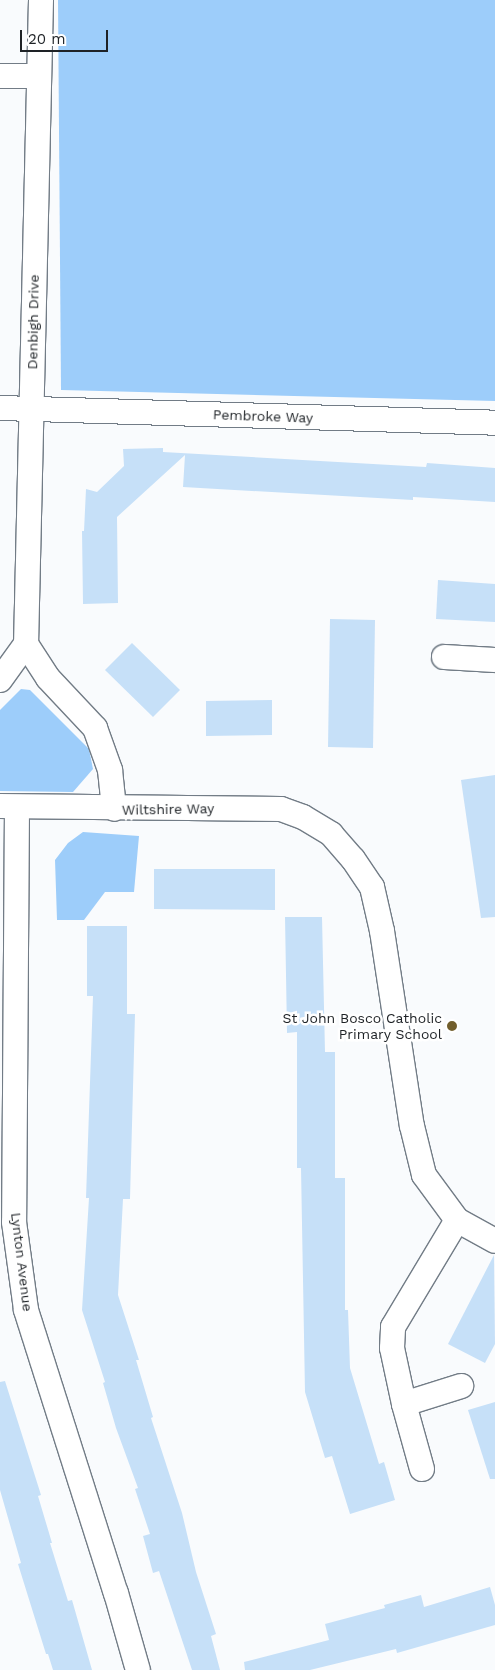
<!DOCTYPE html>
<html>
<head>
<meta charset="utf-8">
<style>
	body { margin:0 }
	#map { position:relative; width:495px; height:1670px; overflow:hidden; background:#f9fbfd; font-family:"Work Sans",sans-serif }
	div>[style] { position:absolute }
	.green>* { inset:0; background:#9dcdfa }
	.building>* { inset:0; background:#c6e0f8 }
	.roads { filter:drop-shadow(1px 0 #727c86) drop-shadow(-1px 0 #727c86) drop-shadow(0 1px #727c86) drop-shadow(0 -1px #727c86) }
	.street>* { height:24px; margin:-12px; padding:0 12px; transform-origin:12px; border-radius:12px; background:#fff }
	.dots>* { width:14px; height:14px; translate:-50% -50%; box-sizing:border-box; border:2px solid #fff; border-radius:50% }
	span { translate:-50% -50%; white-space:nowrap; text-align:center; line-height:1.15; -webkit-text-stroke:5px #fff; paint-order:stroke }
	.street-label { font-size:14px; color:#1e2226 }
	.poi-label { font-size:14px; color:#1e2226 }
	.right { translate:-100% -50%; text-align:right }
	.scale { position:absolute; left:20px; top:30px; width:88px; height:22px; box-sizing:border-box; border:2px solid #1e2226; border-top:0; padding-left:6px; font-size:15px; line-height:18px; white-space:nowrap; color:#1e2226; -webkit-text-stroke:4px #fff; paint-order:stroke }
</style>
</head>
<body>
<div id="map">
	<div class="green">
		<div style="clip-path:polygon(58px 0,495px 0,495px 401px,61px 390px)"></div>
		<div style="clip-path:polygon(21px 689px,30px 690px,89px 749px,93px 769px,73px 792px,0 791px,0 710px)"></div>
		<div style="clip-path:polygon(83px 832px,139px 836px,134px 892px,105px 892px,84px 920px,57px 920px,55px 860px,68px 843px)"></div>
	</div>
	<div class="building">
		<div style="clip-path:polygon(163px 448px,163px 452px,426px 467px,427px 463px,495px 468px,495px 502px,413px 497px,413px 500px,183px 487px,185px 455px,117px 517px,118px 603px,83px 604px,82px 531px,84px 531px,86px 489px,97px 492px,124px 466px,123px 449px)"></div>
		<div style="clip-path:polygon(438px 580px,495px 584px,495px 622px,436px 619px)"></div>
		<div style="clip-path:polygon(330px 619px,375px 620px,373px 748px,328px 747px)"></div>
		<div style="clip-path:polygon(132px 643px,180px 690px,153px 717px,105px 670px)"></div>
		<div style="clip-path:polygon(272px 700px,272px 735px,206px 736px,206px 701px)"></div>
		<div style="clip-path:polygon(495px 775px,495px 917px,481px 918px,461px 780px)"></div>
		<div style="clip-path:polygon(154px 869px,275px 869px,275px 910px,154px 909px)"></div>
		<div style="clip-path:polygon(285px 917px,322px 917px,325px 1052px,335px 1052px,335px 1178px,345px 1178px,345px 1310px,348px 1310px,350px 1368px,379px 1464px,384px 1462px,395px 1500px,350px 1514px,332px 1456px,325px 1458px,305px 1392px,301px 1168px,297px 1168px,297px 1032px,287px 1033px)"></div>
		<div style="clip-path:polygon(87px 926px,127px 926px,127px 1014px,135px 1014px,130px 1199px,123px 1199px,118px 1295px,139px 1360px,136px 1360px,153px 1417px,151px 1418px,182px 1513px,196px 1572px,216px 1634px,211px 1636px,220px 1670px,192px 1670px,159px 1571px,153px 1573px,143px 1536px,150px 1534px,135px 1489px,138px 1488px,116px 1428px,103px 1383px,105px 1382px,82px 1310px,89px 1198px,86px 1198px,93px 996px,87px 996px)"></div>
		<div style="clip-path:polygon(494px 1255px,495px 1344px,485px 1363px,448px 1344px)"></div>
		<div style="clip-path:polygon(5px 1381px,41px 1495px,38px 1496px,52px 1543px,50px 1543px,68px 1601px,72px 1600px,92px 1670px,53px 1670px,48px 1654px,46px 1654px,18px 1564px,21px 1563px,0 1490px,0 1382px)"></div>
		<div style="clip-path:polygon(495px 1402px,495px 1479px,490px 1479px,468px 1410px)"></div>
		<div style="clip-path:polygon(490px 1587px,495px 1605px,495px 1625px,397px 1653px,396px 1649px,310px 1670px,245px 1670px,244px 1662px,329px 1640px,325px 1624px,385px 1608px,384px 1605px,421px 1595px,424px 1607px)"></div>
	</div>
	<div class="roads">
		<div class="street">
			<div style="left:41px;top:0;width:644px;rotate:91.33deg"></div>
			<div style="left:26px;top:644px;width:40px;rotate:57.1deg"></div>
			<div style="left:48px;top:678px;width:69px;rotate:46.8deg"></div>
			<div style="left:95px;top:728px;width:45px;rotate:70.3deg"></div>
			<div style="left:110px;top:770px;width:39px;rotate:84deg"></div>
			<div style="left:0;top:76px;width:39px"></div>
			<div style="left:0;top:408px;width:495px;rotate:1.7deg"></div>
			<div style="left:444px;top:657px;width:51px;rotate:3.4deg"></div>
			<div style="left:0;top:680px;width:44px;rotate:-54.2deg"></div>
			<div style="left:0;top:806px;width:281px;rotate:0.6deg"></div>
			<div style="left:281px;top:809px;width:23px;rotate:20deg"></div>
			<div style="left:303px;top:817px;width:33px;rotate:31deg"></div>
			<div style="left:331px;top:834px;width:33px;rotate:49deg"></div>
			<div style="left:353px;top:859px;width:34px;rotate:56deg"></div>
			<div style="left:372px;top:887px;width:45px;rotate:77.2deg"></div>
			<div style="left:382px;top:931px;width:197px;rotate:81.3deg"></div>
			<div style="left:412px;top:1126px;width:50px;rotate:76.2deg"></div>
			<div style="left:424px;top:1175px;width:56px;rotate:53.7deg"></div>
			<div style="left:457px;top:1220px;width:43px;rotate:28.9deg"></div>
			<div style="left:17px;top:807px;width:415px;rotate:90.4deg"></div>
			<div style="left:14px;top:1222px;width:89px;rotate:82.2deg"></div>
			<div style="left:26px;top:1310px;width:297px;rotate:72.4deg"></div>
			<div style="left:116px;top:1593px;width:80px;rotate:74.1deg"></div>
			<div style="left:404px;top:1404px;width:60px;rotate:-17.5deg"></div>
			<div style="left:422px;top:1469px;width:67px;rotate:-105.5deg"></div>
			<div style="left:404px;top:1404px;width:57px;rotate:-102.1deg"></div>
			<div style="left:392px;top:1348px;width:21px;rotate:-87deg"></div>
			<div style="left:393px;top:1327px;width:125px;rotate:-59.1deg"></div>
		</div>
	</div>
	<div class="dots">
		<div style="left:452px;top:1026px;background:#715e2c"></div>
	</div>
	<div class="street-label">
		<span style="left:33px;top:322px;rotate:-89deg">Denbigh Drive</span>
		<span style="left:263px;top:416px;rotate:2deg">Pembroke Way</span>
		<span style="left:168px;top:809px;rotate:-1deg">Wiltshire Way</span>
		<span style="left:22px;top:1262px;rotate:83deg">Lynton Avenue</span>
	</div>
	<div class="poi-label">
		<span class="right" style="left:442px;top:1026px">St John Bosco Catholic<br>Primary School</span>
	</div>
	<div class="scale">20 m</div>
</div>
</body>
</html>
